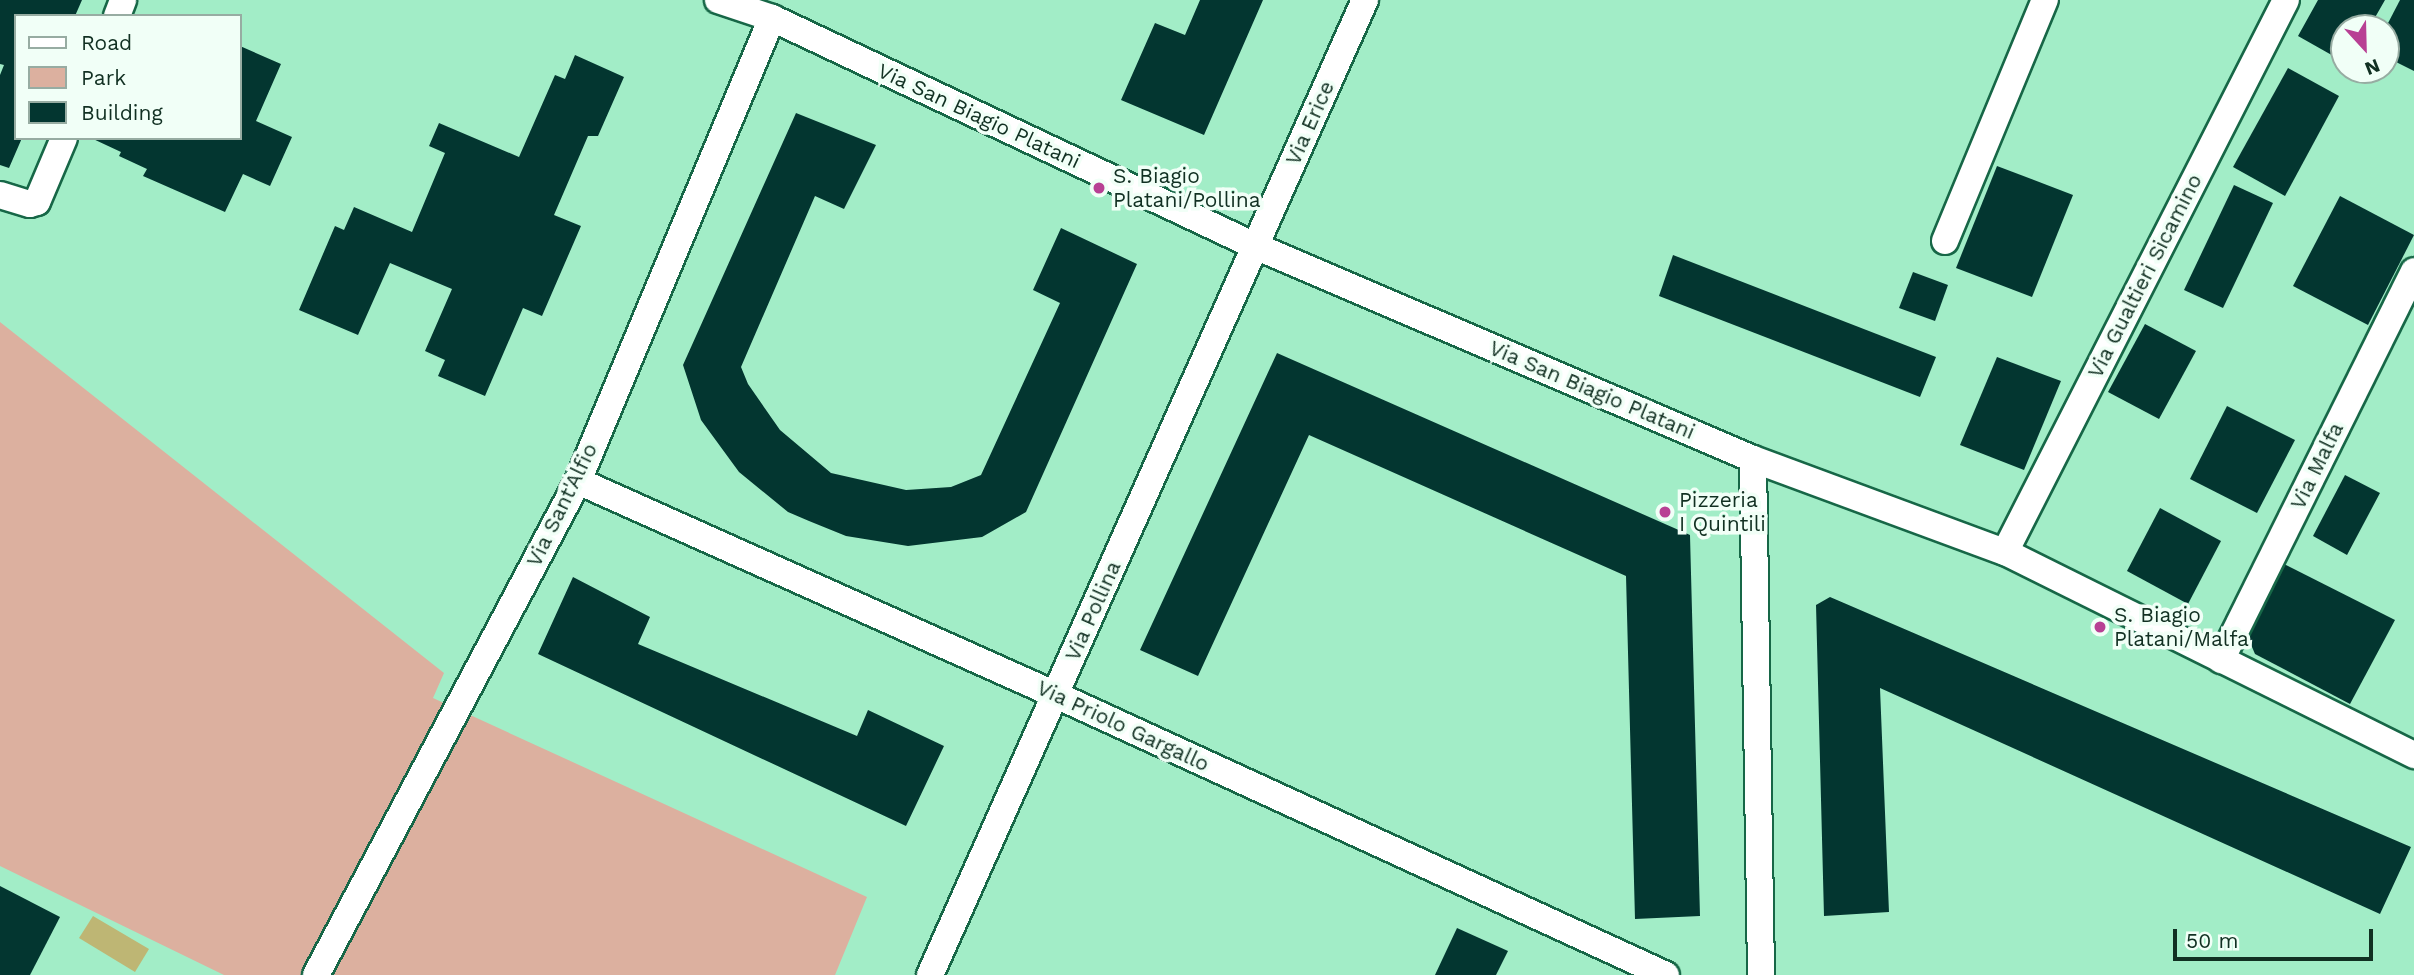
<!DOCTYPE html>
<html>
<head>
<meta charset="utf-8">
<style>
	body { margin:0 }
	#map { position:relative; width:2414px; height:975px; overflow:hidden; background:#a2edc7; font-family:"Work Sans",sans-serif }
	div>[style] { position:absolute }
	.green>* { inset:0; background:#dcb09f }
	.water>* { inset:0; background:#beb674 }
	.building>* { inset:0; background:#033630 }
	.roads { filter:drop-shadow(2px 0 #176747) drop-shadow(-2px 0 #176747) drop-shadow(0 2px #176747) drop-shadow(0 -2px #176747) }
	.minor>* { height:26px; margin:-13px; padding:0 13px; transform-origin:13px; border-radius:13px; background:#fff }
	.dots>* { width:19px; height:19px; translate:-50% -50%; box-sizing:border-box; border:4px solid #f1fff7; border-radius:50% }
	span { translate:-50% -50%; white-space:nowrap; text-align:center; line-height:1.15; -webkit-text-stroke:7px #f1fff7; paint-order:stroke }
	.street-label { font-size:21px; color:#113022 }
	.poi-label { font-size:21px; color:#113022 }
	.left { translate:0 -50%; text-align:left }
	.legend { position:absolute; left:14px; top:14px; width:228px; height:126px; box-sizing:border-box; background:#f1fff7; border:2px solid #97aca2; margin:0; padding:9px 12px; list-style:none; font-size:21px; color:#113022 }
	.legend li { display:flex; align-items:center; gap:14px; height:35px }
	.legend b { width:35px; border:2px solid #97aca2 }
	.north { position:absolute; left:2330px; top:14px; width:70px; height:70px; box-sizing:border-box; background:#f1fff7; border:2px solid #97aca2; border-radius:50%; rotate:158deg; font-size:19px; font-weight:700; line-height:28px; text-align:center; color:#113022 }
	.north::after { content:''; display:block; margin:auto; width:24px; height:32px; background:#b84094; clip-path:polygon(50% 0,100% 100%,50% 72%,0 100%) }
	.scale { position:absolute; left:2173px; top:929px; width:200px; height:32px; box-sizing:border-box; border:4px solid #113022; border-top:0; padding-left:9px; font-size:21px; line-height:24px; white-space:nowrap; color:#113022; -webkit-text-stroke:5px #f1fff7; paint-order:stroke }
</style>
</head>
<body>
<div id="map">
	<div class="green">
		<div style="clip-path:polygon(0 322px,444px 673px,433px 698px,867px 897px,835px 975px,224px 975px,0 866px)"></div>
	</div>
	<div class="water">
		<div style="clip-path:polygon(93px 916px,149px 949px,135px 972px,79px 938px)"></div>
	</div>
	<div class="building">
		<div style="clip-path:polygon(0 0,82px 0,75px 16px,16px 16px,16px 138px,22px 138px,9px 168px,0 165px,0 75px,4px 65px,0 64px)"></div>
		<div style="clip-path:polygon(1200px 0,1263px 0,1204px 135px,1121px 100px,1155px 23px,1185px 35px)"></div>
		<div style="clip-path:polygon(2318px 0,2385px 0,2369px 28px,2344px 28px,2344px 62px,2298px 36px)"></div>
		<div style="clip-path:polygon(2400px 0,2414px 0,2414px 71px,2386px 57px,2386px 27px)"></div>
		<div style="clip-path:polygon(240px 46px,281px 64px,256px 121px,292px 137px,270px 186px,243px 174px,225px 212px,143px 176px,147px 169px,119px 156px,121px 152px,91px 138px,240px 138px)"></div>
		<div style="clip-path:polygon(575px 55px,624px 77px,598px 136px,588px 136px,554px 215px,581px 226px,542px 316px,523px 308px,485px 396px,438px 376px,445px 360px,425px 351px,452px 289px,390px 263px,358px 335px,299px 310px,335px 226px,344px 230px,354px 207px,412px 232px,445px 153px,429px 146px,439px 123px,519px 157px,555px 75px,565px 79px)"></div>
		<div style="clip-path:polygon(2288px 68px,2339px 96px,2285px 196px,2233px 167px)"></div>
		<div style="clip-path:polygon(796px 113px,876px 145px,844px 209px,815px 196px,741px 367px,748px 384px,780px 430px,831px 473px,906px 490px,951px 487px,981px 475px,1060px 303px,1033px 290px,1061px 228px,1137px 264px,1026px 512px,982px 537px,908px 546px,846px 536px,809px 521px,788px 512px,739px 472px,701px 420px,683px 365px)"></div>
		<div style="clip-path:polygon(1997px 166px,2073px 195px,2032px 297px,1956px 268px)"></div>
		<div style="clip-path:polygon(2234px 185px,2273px 203px,2223px 308px,2184px 290px)"></div>
		<div style="clip-path:polygon(2340px 196px,2414px 235px,2368px 325px,2293px 286px)"></div>
		<div style="clip-path:polygon(1673px 255px,1936px 357px,1920px 397px,1659px 296px)"></div>
		<div style="clip-path:polygon(1913px 272px,1948px 285px,1935px 321px,1899px 308px)"></div>
		<div style="clip-path:polygon(2145px 324px,2196px 351px,2159px 419px,2108px 392px)"></div>
		<div style="clip-path:polygon(1277px 353px,1690px 535px,1700px 916px,1635px 919px,1626px 576px,1309px 435px,1198px 676px,1140px 650px)"></div>
		<div style="clip-path:polygon(1997px 357px,2061px 381px,2024px 470px,1960px 445px)"></div>
		<div style="clip-path:polygon(2227px 406px,2295px 440px,2257px 513px,2190px 479px)"></div>
		<div style="clip-path:polygon(2345px 475px,2380px 493px,2347px 555px,2313px 536px)"></div>
		<div style="clip-path:polygon(2160px 508px,2221px 541px,2188px 604px,2127px 571px)"></div>
		<div style="clip-path:polygon(2282px 563px,2395px 620px,2350px 704px,2255px 654px,2246px 633px)"></div>
		<div style="clip-path:polygon(573px 577px,650px 617px,638px 644px,857px 736px,868px 710px,944px 746px,906px 826px,538px 654px)"></div>
		<div style="clip-path:polygon(1830px 597px,2411px 847px,2380px 914px,1880px 688px,1889px 912px,1824px 916px,1816px 605px)"></div>
		<div style="clip-path:polygon(0 886px,60px 917px,30px 975px,0 975px)"></div>
		<div style="clip-path:polygon(1457px 928px,1508px 951px,1496px 975px,1435px 975px)"></div>
	</div>
	<div class="roads">
		<div class="minor">
			<div style="left:718px;top:0;width:57px;rotate:18.4deg"></div>
			<div style="left:772px;top:18px;width:534px;rotate:25.27deg"></div>
			<div style="left:1255px;top:246px;width:542px;rotate:23.16deg"></div>
			<div style="left:1753px;top:459px;width:269px;rotate:20.3deg"></div>
			<div style="left:2005px;top:552px;width:457px;rotate:26.4deg"></div>
			<div style="left:117px;top:16px;width:17px;rotate:-69deg"></div>
			<div style="left:0;top:195px;width:31px;rotate:17deg"></div>
			<div style="left:30px;top:204px;width:7px;rotate:-16deg"></div>
			<div style="left:37px;top:202px;width:69px;rotate:-67.1deg"></div>
			<div style="left:1945px;top:241px;width:261px;rotate:-67.5deg"></div>
			<div style="left:1753px;top:459px;width:516px;rotate:89.11deg"></div>
			<div style="left:578px;top:481px;width:524px;rotate:24.12deg"></div>
			<div style="left:1056px;top:695px;width:671px;rotate:24.66deg"></div>
			<div style="left:2005px;top:552px;width:619px;rotate:-63.02deg"></div>
			<div style="left:2221px;top:660px;width:434px;rotate:-63.6deg"></div>
			<div style="left:316px;top:975px;width:559px;rotate:-62.06deg"></div>
			<div style="left:578px;top:481px;width:502px;rotate:-67.27deg"></div>
			<div style="left:930px;top:975px;width:1068px;rotate:-65.96deg"></div>
		</div>
	</div>
	<div class="dots">
		<div style="left:1099px;top:188px;background:#b84094"></div>
		<div style="left:1665px;top:512px;background:#b84094"></div>
		<div style="left:2100px;top:627px;background:#b84094"></div>
	</div>
	<div class="street-label">
		<span style="left:979px;top:116px;rotate:25deg">Via San Biagio Platani</span>
		<span style="left:1310px;top:123px;rotate:-66deg">Via Erice</span>
		<span style="left:2145px;top:276px;rotate:-63deg">Via Gualtieri Sicamino</span>
		<span style="left:1592px;top:390px;rotate:23deg">Via San Biagio Platani</span>
		<span style="left:2317px;top:466px;rotate:-64deg">Via Malfa</span>
		<span style="left:562px;top:505px;rotate:-64deg">Via Sant'Alfio</span>
		<span style="left:1093px;top:611px;rotate:-66deg">Via Pollina</span>
		<span style="left:1123px;top:726px;rotate:25deg">Via Priolo Gargallo</span>
	</div>
	<div class="poi-label">
		<span class="left" style="left:1113px;top:188px">S. Biagio<br>Platani/Pollina</span>
		<span class="left" style="left:1679px;top:512px">Pizzeria<br>I Quintili</span>
		<span class="left" style="left:2114px;top:627px">S. Biagio<br>Platani/Malfa</span>
	</div>
	<ul class="legend">
	<li><b style="height:9px;background:#fff"></b>Road</li>
	<li><b style="height:19px;background:#dcb09f"></b>Park</li>
	<li><b style="height:19px;background:#033630"></b>Building</li>
	</ul>
	<div class="north">N</div>
	<div class="scale">50 m</div>
</div>
</body>
</html>
